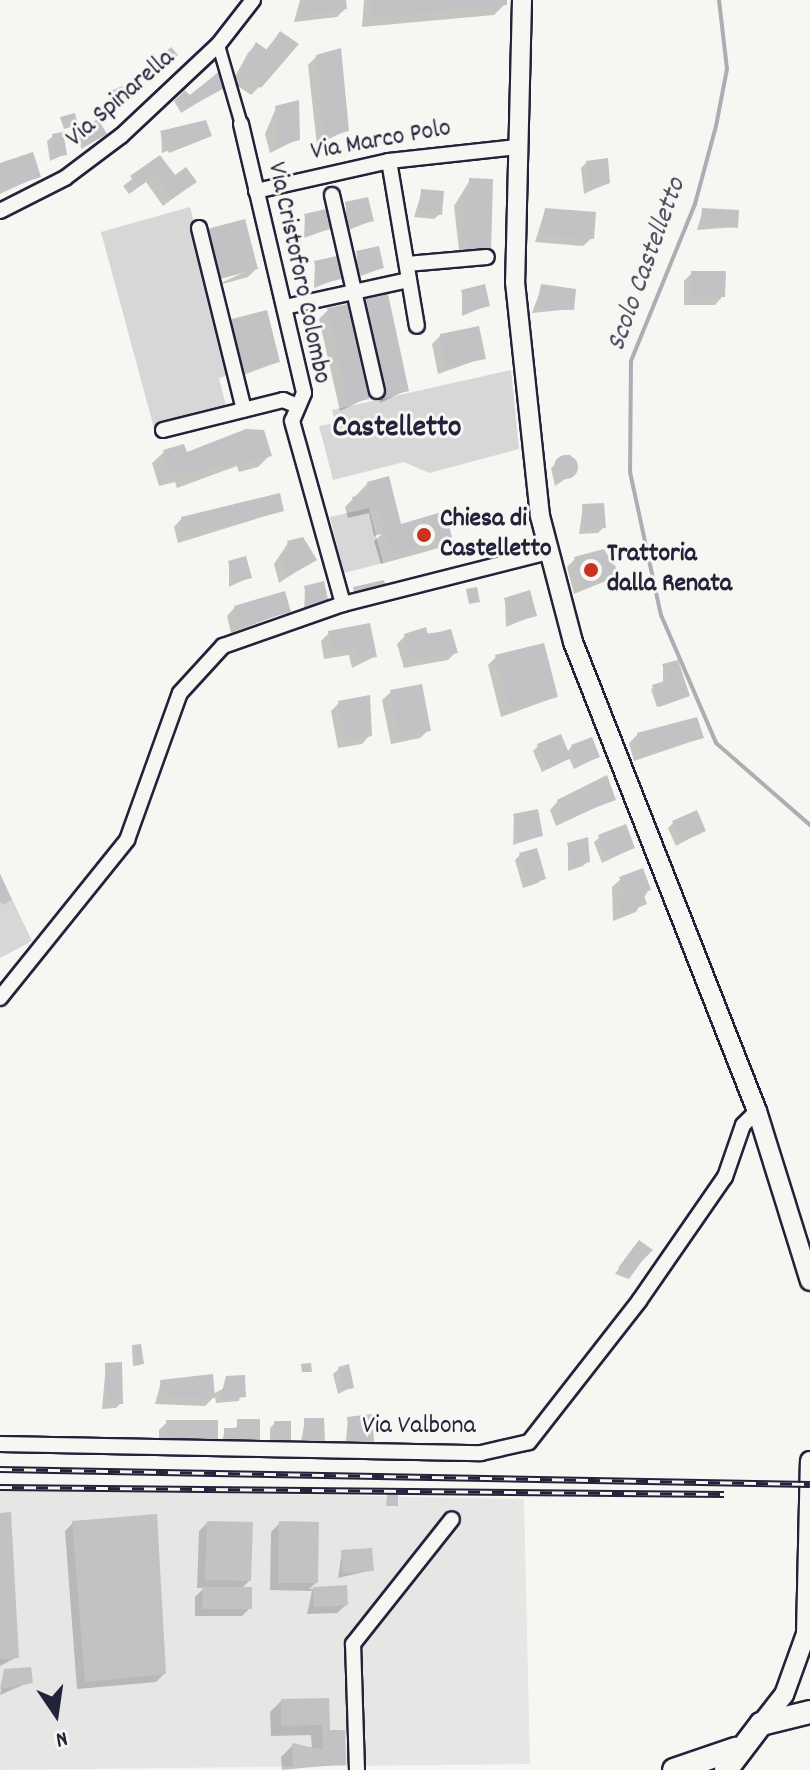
<!DOCTYPE html>
<html>
<head>
<meta charset="utf-8">
<style>
	body { margin:0 }
	#map { position:relative; width:810px; height:1770px; overflow:hidden; background:#f6f6f2; font-family:Dekko,sans-serif }
	div>[style] { position:absolute }
	.built>* { inset:0; background:#e6e6e4 }
	.green>* { inset:0; background:#d7d7d7 }
	.shadow>* { inset:0; background:#0003 }
	.stream>* { height:4px; margin:-2px; padding:0 2px; transform-origin:2px; border-radius:2px; background:#adadb3 }
	.building>* { inset:0; background:#c2c2c4 }
	.round { border-radius:50% }
	.roads { filter:drop-shadow(2px 0 #22223b) drop-shadow(-2px 0 #22223b) drop-shadow(0 2px #22223b) drop-shadow(0 -2px #22223b) }
	.pedestrian>* { height:11px; margin:-5.5px; padding:0 5.5px; transform-origin:5.5px; border-radius:5.5px; background:#f6f6f2 }
	.minor>* { height:14px; margin:-7px; padding:0 7px; transform-origin:7px; border-radius:7px; background:#f6f6f2 }
	.tertiary>* { height:18px; margin:-9px; padding:0 9px; transform-origin:9px; border-radius:9px; background:#f6f6f2 }
	.primary>* { height:22px; margin:-11px; padding:0 11px; transform-origin:11px; border-radius:11px; background:#f6f6f2 }
	.rail>* { height:7px; margin-top:-3.5px; transform-origin:0; background:repeating-linear-gradient(90deg,#f6f6f2 0 12px,#22223b 0 24px); box-sizing:border-box; border-block:2px solid #22223b }
	.dots>* { width:22px; height:22px; translate:-50% -50%; box-sizing:border-box; border:4px solid #f6f6f2; border-radius:50% }
	span { translate:-50% -50%; white-space:nowrap; text-align:center; line-height:1.15; -webkit-text-stroke:6px #f6f6f2; paint-order:stroke }
	.street-label { font-size:26px; color:#22223b }
	.poi-label { font-size:26px; color:#22223b; font-weight:700 }
	.left { translate:0 -50%; text-align:left }
	.water-label { font-size:28px; color:#535365; font-style:italic }
	.quarter-label { font-size:30px; color:#22223b; font-weight:700 }
	.north { position:absolute; left:16px; top:1674px; width:80px; height:80px; -webkit-text-stroke:6px #f6f6f2; paint-order:stroke; rotate:167deg; font-size:22px; font-weight:700; line-height:32px; text-align:center; color:#22223b }
	.north::after { content:''; display:block; margin:auto; width:28px; height:36px; background:#22223b; clip-path:polygon(50% 0,100% 100%,50% 72%,0 100%) }
</style>
</head>
<body>
<div id="map">
	<div class="built">
		<div style="clip-path:polygon(0 1489px,524px 1499px,530px 1764px,0 1770px)"></div>
	</div>
	<div class="green">
		<div style="clip-path:polygon(190px 207px,233px 374px,219px 378px,227px 410px,154px 428px,101px 232px)"></div>
		<div style="clip-path:polygon(511px 370px,519px 449px,429px 473px,404px 462px,333px 480px,319px 426px,335px 423px,332px 410px)"></div>
		<div style="clip-path:polygon(369px 508px,383px 563px,344px 573px,330px 517px)"></div>
		<div style="clip-path:polygon(0 874px,32px 941px,0 958px)"></div>
	</div>
	<div class="shadow">
		<div style="clip-path:polygon(300px 0,344px 0,345px 9px,337px 17px,294px 22px)"></div>
		<div style="clip-path:polygon(364px 0,505px 0,505px 4px,494px 15px,362px 27px)"></div>
		<div style="clip-path:polygon(280px 33px,260px 86px,251px 95px,232px 82px,248px 53px,256px 44px,265px 51px)"></div>
		<div style="clip-path:polygon(317px 56px,347px 130px,317px 145px,308px 65px)"></div>
		<div style="clip-path:polygon(226px 85px,181px 113px,174px 101px,183px 92px,189px 98px)"></div>
		<div style="clip-path:polygon(111px 94px,127px 101px,111px 111px)"></div>
		<div style="clip-path:polygon(276px 108px,298px 139px,270px 153px,265px 134px)"></div>
		<div style="clip-path:polygon(81px 132px,104px 134px,82px 149px,75px 137px)"></div>
		<div style="clip-path:polygon(161px 132px,210px 135px,162px 153px)"></div>
		<div style="clip-path:polygon(53px 136px,65px 154px,50px 161px,47px 141px)"></div>
		<div style="clip-path:polygon(160px 158px,174px 178px,194px 182px,163px 206px,146px 182px,129px 194px,123px 186px)"></div>
		<div style="clip-path:polygon(586px 163px,608px 182px,584px 194px,581px 168px)"></div>
		<div style="clip-path:polygon(0 165px,39px 176px,0 194px)"></div>
		<div style="clip-path:polygon(470px 180px,489px 251px,460px 259px,454px 206px)"></div>
		<div style="clip-path:polygon(422px 191px,440px 214px,434px 219px,414px 217px)"></div>
		<div style="clip-path:polygon(346px 204px,371px 221px,346px 231px)"></div>
		<div style="clip-path:polygon(545px 210px,592px 238px,583px 246px,535px 242px)"></div>
		<div style="clip-path:polygon(703px 210px,736px 227px,697px 230px)"></div>
		<div style="clip-path:polygon(305px 215px,329px 229px,304px 238px)"></div>
		<div style="clip-path:polygon(208px 231px,256px 269px,248px 277px,212px 287px,249px 270px,210px 280px,199px 240px)"></div>
		<div style="clip-path:polygon(357px 253px,382px 268px,356px 278px)"></div>
		<div style="clip-path:polygon(315px 263px,340px 278px,314px 288px)"></div>
		<div style="clip-path:polygon(692px 273px,723px 296px,715px 305px,684px 305px,684px 281px)"></div>
		<div style="clip-path:polygon(542px 286px,572px 309px,532px 313px)"></div>
		<div style="clip-path:polygon(462px 292px,488px 305px,462px 316px)"></div>
		<div style="clip-path:polygon(367px 301px,407px 390px,380px 403px,359px 309px)"></div>
		<div style="clip-path:polygon(328px 310px,367px 398px,340px 411px,319px 319px)"></div>
		<div style="clip-path:polygon(221px 330px,278px 362px,233px 379px)"></div>
		<div style="clip-path:polygon(441px 335px,483px 358px,438px 374px,432px 344px)"></div>
		<div style="clip-path:polygon(164px 452px,185px 454px,270px 455px,258px 467px,239px 472px,237px 466px,177px 488px,175px 482px,159px 486px,152px 463px)"></div>
		<div style="clip-path:polygon(570px 454px,574px 473px,555px 486px,551px 468px)"></div>
		<div style="clip-path:polygon(368px 483px,400px 526px,450px 536px,439px 548px,381px 564px,374px 541px,382px 534px,374px 536px,369px 513px,348px 518px,345px 507px)"></div>
		<div style="clip-path:polygon(583px 506px,604px 527px,598px 533px,579px 534px)"></div>
		<div style="clip-path:polygon(282px 511px,178px 543px,174px 527px,182px 518px)"></div>
		<div style="clip-path:polygon(288px 543px,315px 559px,279px 583px,274px 564px)"></div>
		<div style="clip-path:polygon(575px 559px,615px 565px,618px 576px,574px 594px,567px 567px)"></div>
		<div style="clip-path:polygon(229px 562px,250px 577px,229px 587px)"></div>
		<div style="clip-path:polygon(305px 588px,327px 604px,304px 613px)"></div>
		<div style="clip-path:polygon(505px 600px,535px 615px,506px 627px)"></div>
		<div style="clip-path:polygon(235px 607px,289px 611px,231px 633px,227px 616px)"></div>
		<div style="clip-path:polygon(449px 631px,456px 652px,448px 660px,404px 668px,397px 644px,405px 636px)"></div>
		<div style="clip-path:polygon(329px 633px,374px 657px,352px 668px,349px 655px,324px 659px,321px 641px)"></div>
		<div style="clip-path:polygon(496px 657px,556px 697px,501px 717px,488px 665px)"></div>
		<div style="clip-path:polygon(663px 665px,688px 696px,657px 707px,651px 689px,663px 684px)"></div>
		<div style="clip-path:polygon(391px 692px,429px 730px,420px 738px,391px 744px,382px 700px)"></div>
		<div style="clip-path:polygon(339px 703px,370px 735px,362px 744px,338px 748px,331px 711px)"></div>
		<div style="clip-path:polygon(638px 734px,702px 738px,634px 761px,629px 743px)"></div>
		<div style="clip-path:polygon(538px 746px,567px 752px,572px 746px,598px 757px,574px 769px,569px 758px,542px 772px,533px 751px)"></div>
		<div style="clip-path:polygon(614px 799px,556px 826px,550px 810px,558px 801px)"></div>
		<div style="clip-path:polygon(514px 816px,541px 836px,513px 845px)"></div>
		<div style="clip-path:polygon(673px 823px,704px 830px,676px 846px,668px 828px)"></div>
		<div style="clip-path:polygon(600px 837px,633px 848px,602px 863px,594px 842px)"></div>
		<div style="clip-path:polygon(568px 845px,588px 861px,583px 866px,568px 871px)"></div>
		<div style="clip-path:polygon(520px 855px,544px 878px,538px 883px,523px 888px,515px 860px)"></div>
		<div style="clip-path:polygon(621px 879px,649px 889px,636px 912px,613px 921px,612px 887px)"></div>
		<div style="clip-path:polygon(634px 1247px,650px 1250px,629px 1279px,615px 1274px)"></div>
		<div style="clip-path:polygon(132px 1347px,142px 1363px,140px 1365px,133px 1366px)"></div>
		<div style="clip-path:polygon(106px 1365px,121px 1403px,116px 1408px,102px 1409px)"></div>
		<div style="clip-path:polygon(339px 1369px,352px 1387px,338px 1394px,333px 1374px)"></div>
		<div style="clip-path:polygon(243px 1378px,239px 1401px,216px 1403px,215px 1396px,205px 1406px,155px 1404px,161px 1382px,213px 1394px)"></div>
		<div style="clip-path:polygon(348px 1419px,372px 1441px,367px 1447px,345px 1449px)"></div>
		<div style="clip-path:polygon(305px 1420px,323px 1441px,318px 1447px,300px 1447px)"></div>
		<div style="clip-path:polygon(167px 1422px,216px 1422px,159px 1450px,159px 1430px)"></div>
		<div style="clip-path:polygon(258px 1422px,220px 1448px,225px 1430px)"></div>
		<div style="clip-path:polygon(275px 1423px,289px 1423px,270px 1448px,270px 1428px)"></div>
		<div style="clip-path:polygon(0 1515px,17px 1657px,0 1666px)"></div>
		<div style="clip-path:polygon(73px 1523px,164px 1674px,156px 1682px,77px 1689px,65px 1531px)"></div>
		<div style="clip-path:polygon(207px 1523px,249px 1581px,241px 1589px,250px 1608px,242px 1616px,195px 1616px,195px 1597px,204px 1588px,197px 1588px,199px 1531px)"></div>
		<div style="clip-path:polygon(280px 1523px,316px 1583px,309px 1589px,345px 1587px,346px 1605px,337px 1613px,307px 1614px,312px 1591px,270px 1590px,271px 1532px)"></div>
		<div style="clip-path:polygon(342px 1552px,372px 1570px,338px 1578px)"></div>
		<div style="clip-path:polygon(5px 1671px,30px 1682px,0 1695px)"></div>
		<div style="clip-path:polygon(327px 1700px,328px 1732px,344px 1764px,282px 1770px,281px 1757px,293px 1745px,312px 1750px,311px 1735px,271px 1736px,270px 1712px,281px 1701px)"></div>
	</div>
	<div class="stream">
		<div style="left:719px;top:0;width:69px;rotate:83.4deg"></div>
		<div style="left:727px;top:69px;width:58px;rotate:100.9deg"></div>
		<div style="left:716px;top:126px;width:81px;rotate:105.1deg"></div>
		<div style="left:695px;top:204px;width:170px;rotate:112.2deg"></div>
		<div style="left:631px;top:361px;width:111px;rotate:90.5deg"></div>
		<div style="left:630px;top:472px;width:146px;rotate:77.8deg"></div>
		<div style="left:661px;top:615px;width:139px;rotate:66.7deg"></div>
		<div style="left:716px;top:743px;width:125px;rotate:41.1deg"></div>
	</div>
	<div class="building">
		<div style="clip-path:polygon(308px 0,346px 0,347px 9px,302px 15px,300px 1px)"></div>
		<div style="clip-path:polygon(371px 0,507px 0,507px 5px,372px 17px)"></div>
		<div style="clip-path:polygon(280px 31px,299px 44px,261px 88px,239px 73px,256px 42px,267px 50px)"></div>
		<div style="clip-path:polygon(171px 47px,178px 55px,166px 66px,159px 58px)"></div>
		<div style="clip-path:polygon(341px 48px,349px 131px,324px 138px,316px 55px)"></div>
		<div style="clip-path:polygon(221px 70px,228px 86px,186px 109px,183px 89px,190px 95px)"></div>
		<div style="clip-path:polygon(122px 86px,129px 101px,117px 107px,109px 92px)"></div>
		<div style="clip-path:polygon(299px 100px,300px 140px,278px 146px,275px 106px)"></div>
		<div style="clip-path:polygon(75px 113px,78px 125px,64px 129px,60px 117px)"></div>
		<div style="clip-path:polygon(98px 119px,107px 134px,88px 145px,79px 130px)"></div>
		<div style="clip-path:polygon(206px 120px,212px 136px,169px 153px,160px 131px)"></div>
		<div style="clip-path:polygon(63px 132px,67px 155px,55px 157px,52px 134px)"></div>
		<div style="clip-path:polygon(33px 152px,41px 177px,0 190px,0 163px)"></div>
		<div style="clip-path:polygon(160px 155px,175px 175px,186px 167px,197px 182px,172px 199px,156px 175px,138px 187px,130px 176px)"></div>
		<div style="clip-path:polygon(608px 158px,610px 183px,589px 191px,586px 161px)"></div>
		<div style="clip-path:polygon(469px 178px,493px 179px,491px 252px,468px 251px,468px 235px,462px 235px,467px 207px,461px 196px,469px 196px)"></div>
		<div style="clip-path:polygon(421px 189px,444px 191px,442px 215px,419px 212px)"></div>
		<div style="clip-path:polygon(368px 197px,374px 221px,350px 227px,345px 202px)"></div>
		<div style="clip-path:polygon(545px 208px,596px 212px,594px 239px,542px 234px)"></div>
		<div style="clip-path:polygon(702px 208px,739px 210px,738px 228px,701px 225px)"></div>
		<div style="clip-path:polygon(326px 209px,331px 229px,309px 234px,304px 214px)"></div>
		<div style="clip-path:polygon(245px 219px,258px 269px,220px 279px,207px 229px)"></div>
		<div style="clip-path:polygon(379px 246px,384px 268px,361px 274px,356px 251px)"></div>
		<div style="clip-path:polygon(337px 256px,342px 279px,319px 284px,314px 261px)"></div>
		<div style="clip-path:polygon(691px 271px,726px 271px,725px 297px,691px 297px)"></div>
		<div style="clip-path:polygon(485px 284px,490px 306px,467px 312px,461px 290px)"></div>
		<div style="clip-path:polygon(541px 284px,576px 289px,574px 310px,536px 308px)"></div>
		<div style="clip-path:polygon(388px 294px,409px 391px,388px 396px,366px 299px)"></div>
		<div style="clip-path:polygon(348px 304px,369px 399px,348px 404px,327px 308px)"></div>
		<div style="clip-path:polygon(267px 310px,280px 362px,241px 372px,228px 320px)"></div>
		<div style="clip-path:polygon(479px 326px,486px 359px,446px 367px,440px 334px)"></div>
		<div style="clip-path:polygon(246px 429px,264px 430px,272px 456px,170px 476px,163px 450px,184px 444px,187px 452px)"></div>
		<div class="round" style="left:554px;top:455px;width:24px;height:24px"></div>
		<div style="clip-path:polygon(389px 476px,401px 524px,445px 511px,452px 537px,392px 554px,377px 506px,356px 511px,352px 497px,369px 493px,367px 482px)"></div>
		<div style="clip-path:polygon(280px 493px,284px 511px,186px 536px,181px 517px)"></div>
		<div style="clip-path:polygon(604px 503px,606px 528px,584px 530px,582px 504px)"></div>
		<div style="clip-path:polygon(303px 537px,317px 560px,287px 577px,281px 554px,290px 551px,287px 541px)"></div>
		<div style="clip-path:polygon(604px 549px,620px 576px,582px 587px,574px 557px)"></div>
		<div style="clip-path:polygon(246px 556px,252px 578px,234px 583px,228px 561px)"></div>
		<div style="clip-path:polygon(384px 580px,387px 590px,355px 598px,353px 587px)"></div>
		<div style="clip-path:polygon(324px 581px,329px 604px,309px 609px,304px 586px)"></div>
		<div style="clip-path:polygon(477px 587px,480px 602px,469px 604px,466px 589px)"></div>
		<div style="clip-path:polygon(530px 590px,537px 616px,511px 623px,504px 598px)"></div>
		<div style="clip-path:polygon(285px 591px,291px 612px,240px 626px,234px 606px)"></div>
		<div style="clip-path:polygon(370px 623px,377px 657px,359px 660px,357px 648px,332px 652px,328px 631px)"></div>
		<div style="clip-path:polygon(426px 627px,428px 635px,451px 629px,458px 653px,412px 661px,404px 634px)"></div>
		<div style="clip-path:polygon(544px 643px,558px 697px,509px 710px,495px 655px)"></div>
		<div style="clip-path:polygon(678px 660px,690px 696px,659px 707px,652px 685px,668px 680px,662px 664px)"></div>
		<div style="clip-path:polygon(422px 684px,431px 731px,399px 737px,390px 690px)"></div>
		<div style="clip-path:polygon(370px 695px,372px 736px,346px 741px,338px 701px)"></div>
		<div style="clip-path:polygon(697px 717px,704px 738px,642px 754px,637px 733px)"></div>
		<div style="clip-path:polygon(561px 734px,571px 758px,548px 769px,537px 744px)"></div>
		<div style="clip-path:polygon(592px 737px,600px 757px,579px 765px,571px 745px)"></div>
		<div style="clip-path:polygon(607px 775px,616px 800px,564px 819px,557px 800px)"></div>
		<div style="clip-path:polygon(538px 809px,543px 836px,518px 841px,513px 814px)"></div>
		<div style="clip-path:polygon(697px 810px,706px 831px,682px 842px,672px 821px)"></div>
		<div style="clip-path:polygon(626px 824px,635px 848px,608px 859px,598px 835px)"></div>
		<div style="clip-path:polygon(588px 837px,590px 862px,573px 867px,567px 843px)"></div>
		<div style="clip-path:polygon(537px 848px,546px 879px,528px 884px,519px 853px)"></div>
		<div style="clip-path:polygon(643px 868px,651px 890px,643px 893px,647px 904px,622px 914px,616px 900px,627px 896px,619px 877px)"></div>
		<div style="clip-path:polygon(0 874px,12px 900px,2px 905px,0 901px)"></div>
		<div style="clip-path:polygon(639px 1240px,653px 1250px,628px 1275px,618px 1268px)"></div>
		<div style="clip-path:polygon(141px 1344px,144px 1364px,134px 1365px,132px 1345px)"></div>
		<div style="clip-path:polygon(122px 1362px,123px 1404px,107px 1404px,105px 1363px)"></div>
		<div style="clip-path:polygon(311px 1363px,312px 1372px,302px 1372px,301px 1364px)"></div>
		<div style="clip-path:polygon(349px 1364px,354px 1388px,343px 1390px,338px 1367px)"></div>
		<div style="clip-path:polygon(213px 1374px,215px 1398px,162px 1396px,160px 1380px)"></div>
		<div style="clip-path:polygon(245px 1375px,246px 1397px,220px 1399px,226px 1376px)"></div>
		<div style="clip-path:polygon(372px 1414px,374px 1442px,350px 1445px,347px 1417px)"></div>
		<div style="clip-path:polygon(304px 1418px,324px 1418px,325px 1442px,305px 1443px)"></div>
		<div style="clip-path:polygon(237px 1419px,260px 1419px,260px 1443px,224px 1443px,224px 1428px,237px 1428px)"></div>
		<div style="clip-path:polygon(166px 1420px,218px 1420px,218px 1443px,166px 1443px)"></div>
		<div style="clip-path:polygon(274px 1421px,291px 1421px,291px 1443px,274px 1443px)"></div>
		<div style="clip-path:polygon(387px 1494px,398px 1494px,398px 1506px,386px 1506px)"></div>
		<div style="clip-path:polygon(11px 1512px,19px 1658px,0 1659px,0 1513px)"></div>
		<div style="clip-path:polygon(157px 1514px,166px 1674px,85px 1682px,72px 1521px)"></div>
		<div style="clip-path:polygon(207px 1521px,253px 1522px,251px 1581px,205px 1580px)"></div>
		<div style="clip-path:polygon(279px 1521px,319px 1522px,318px 1583px,278px 1583px)"></div>
		<div style="clip-path:polygon(372px 1548px,374px 1571px,343px 1573px,341px 1550px)"></div>
		<div style="clip-path:polygon(347px 1585px,348px 1605px,314px 1607px,313px 1587px)"></div>
		<div style="clip-path:polygon(203px 1587px,252px 1587px,252px 1609px,202px 1609px)"></div>
		<div style="clip-path:polygon(31px 1667px,33px 1683px,0 1689px,4px 1669px)"></div>
		<div style="clip-path:polygon(329px 1698px,330px 1730px,345px 1730px,346px 1765px,293px 1767px,292px 1743px,323px 1750px,322px 1725px,281px 1726px,281px 1699px)"></div>
	</div>
	<div class="roads">
		<div class="pedestrian">
			<div style="left:218px;top:45px;width:82px;rotate:73.8deg"></div>
		</div>
		<div class="minor">
			<div style="left:241px;top:124px;width:276px;rotate:76.8deg"></div>
			<div style="left:304px;top:393px;width:30px;rotate:113deg"></div>
			<div style="left:292px;top:421px;width:190px;rotate:74.4deg"></div>
			<div style="left:389px;top:161px;width:167px;rotate:80.4deg"></div>
			<div style="left:256px;top:191px;width:136px;rotate:-12.7deg"></div>
			<div style="left:389px;top:161px;width:129px;rotate:-6.2deg"></div>
			<div style="left:332px;top:195px;width:201px;rotate:77.1deg"></div>
			<div style="left:0;top:211px;width:73px;rotate:-26.9deg"></div>
			<div style="left:65px;top:178px;width:70px;rotate:-36.9deg"></div>
			<div style="left:121px;top:136px;width:133px;rotate:-43.2deg"></div>
			<div style="left:218px;top:45px;width:57px;rotate:-52.1deg"></div>
			<div style="left:199px;top:228px;width:187px;rotate:76.1deg"></div>
			<div style="left:407px;top:264px;width:80px;rotate:-5deg"></div>
			<div style="left:285px;top:307px;width:127px;rotate:-12.3deg"></div>
			<div style="left:163px;top:430px;width:124px;rotate:-14deg"></div>
			<div style="left:283px;top:400px;width:16px;rotate:22deg"></div>
			<div style="left:0;top:998px;width:203px;rotate:-51.2deg"></div>
			<div style="left:127px;top:840px;width:156px;rotate:-70.2deg"></div>
			<div style="left:180px;top:693px;width:64px;rotate:-47.5deg"></div>
			<div style="left:223px;top:646px;width:127px;rotate:-19.3deg"></div>
			<div style="left:343px;top:604px;width:212px;rotate:-14.2deg"></div>
			<div style="left:0;top:1444px;width:481px;rotate:1.1deg"></div>
			<div style="left:481px;top:1453px;width:49px;rotate:-12.9deg"></div>
			<div style="left:529px;top:1442px;width:179px;rotate:-52deg"></div>
			<div style="left:639px;top:1301px;width:151px;rotate:-55.3deg"></div>
			<div style="left:725px;top:1177px;width:55px;rotate:-70.9deg"></div>
			<div style="left:743px;top:1125px;width:20px;rotate:-45deg"></div>
			<div style="left:357px;top:1770px;width:126px;rotate:-91.8deg"></div>
			<div style="left:353px;top:1644px;width:159px;rotate:-51.6deg"></div>
		</div>
		<div class="tertiary">
			<div style="left:522px;top:0;width:282px;rotate:91.4deg"></div>
			<div style="left:515px;top:282px;width:235px;rotate:83.9deg"></div>
			<div style="left:540px;top:516px;width:130px;rotate:75.3deg"></div>
			<div style="left:573px;top:642px;width:504px;rotate:68.58deg"></div>
			<div style="left:757px;top:1111px;width:178px;rotate:72.7deg"></div>
			<div style="left:761px;top:1724px;width:37px;rotate:-52deg"></div>
			<div style="left:784px;top:1695px;width:65px;rotate:-70.2deg"></div>
			<div style="left:806px;top:1634px;width:173px;rotate:-88.7deg"></div>
		</div>
		<div class="primary">
			<div style="left:674px;top:1770px;width:65px;rotate:-19deg"></div>
			<div style="left:726px;top:1770px;width:58px;rotate:-52.7deg"></div>
			<div style="left:761px;top:1724px;width:50px;rotate:-13.8deg"></div>
		</div>
	</div>
	<div class="rail">
		<div style="left:0;top:1469px;width:810px;rotate:1.06deg"></div>
		<div style="left:0;top:1487px;width:724px;rotate:0.55deg"></div>
	</div>
	<div class="dots">
		<div style="left:424px;top:535px;background:#c8321e"></div>
		<div style="left:591px;top:570px;background:#c8321e"></div>
	</div>
	<div class="street-label">
		<span style="left:121px;top:99px;rotate:-41deg">Via Spinarella</span>
		<span style="left:381px;top:141px;rotate:-10deg">Via Marco Polo</span>
		<span style="left:298px;top:273px;rotate:78deg">Via Cristoforo Colombo</span>
		<span style="left:419px;top:1427px">Via Valbona</span>
	</div>
	<div class="poi-label">
		<span class="left" style="left:440px;top:535px">Chiesa di<br>Castelletto</span>
		<span class="left" style="left:607px;top:570px">Trattoria<br>dalla Renata</span>
	</div>
	<div class="water-label">
		<span style="left:648px;top:265px;rotate:-70deg">Scolo Castelletto</span>
	</div>
	<div class="quarter-label">
		<span style="left:397px;top:430px">Castelletto</span>
	</div>
	<div class="north">N</div>
</div>
</body>
</html>
